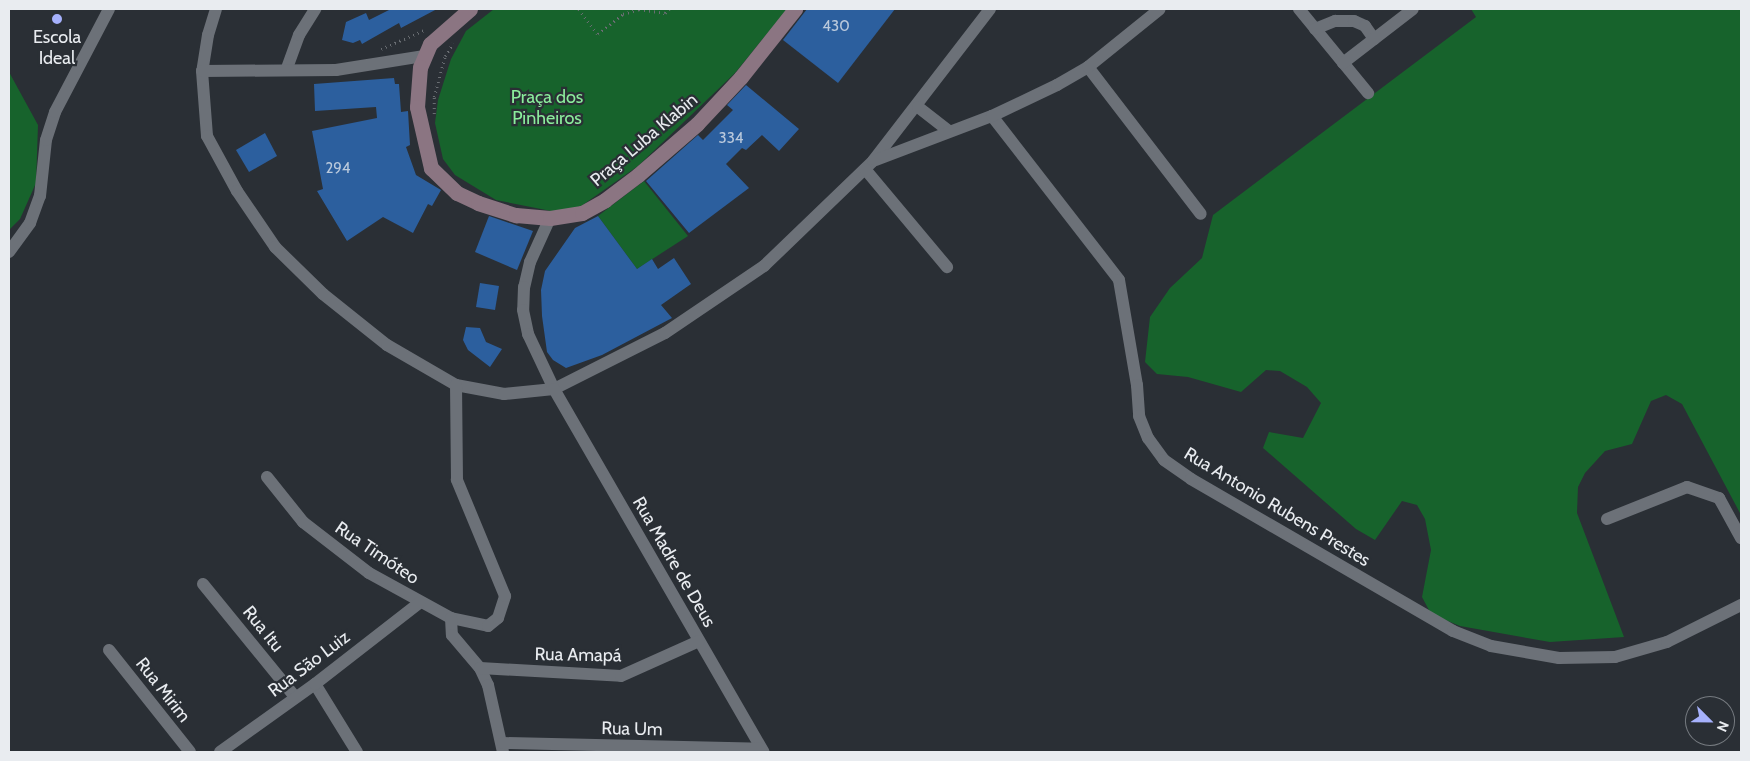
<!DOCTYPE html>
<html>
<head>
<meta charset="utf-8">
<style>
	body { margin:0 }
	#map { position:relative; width:1750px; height:761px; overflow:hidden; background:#2a2f35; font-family:Cabin,sans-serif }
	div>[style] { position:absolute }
	.green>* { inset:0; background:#17632c }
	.building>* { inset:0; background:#2c5f9e }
	.path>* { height:2.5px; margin-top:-1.25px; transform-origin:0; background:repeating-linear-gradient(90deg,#696d72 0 1px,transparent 0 5px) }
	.street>* { height:12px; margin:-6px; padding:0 6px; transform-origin:6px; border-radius:6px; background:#6c7178 }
	.secondary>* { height:15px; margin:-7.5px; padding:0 7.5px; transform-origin:7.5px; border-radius:7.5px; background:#8b7582 }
	.dots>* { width:14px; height:14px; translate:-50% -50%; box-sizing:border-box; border:2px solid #2a2f35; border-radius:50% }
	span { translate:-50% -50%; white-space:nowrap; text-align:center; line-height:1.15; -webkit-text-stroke:4.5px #2a2f35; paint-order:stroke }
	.number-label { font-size:15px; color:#bac9dc }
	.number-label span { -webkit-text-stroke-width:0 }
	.poi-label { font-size:18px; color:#e9ecf0 }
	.park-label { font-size:18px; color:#8bed9c }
	.street-label { font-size:18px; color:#e9ecf0 }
	.frame { position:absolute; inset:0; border:10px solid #e9ecf0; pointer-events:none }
	.north { position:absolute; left:1685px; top:696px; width:50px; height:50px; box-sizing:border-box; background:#2a2f35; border:1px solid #767b80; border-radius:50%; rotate:113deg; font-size:14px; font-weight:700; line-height:20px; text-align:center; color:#e9ecf0 }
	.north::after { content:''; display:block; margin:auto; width:18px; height:22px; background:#a6b1fc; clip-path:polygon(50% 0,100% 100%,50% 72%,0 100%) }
</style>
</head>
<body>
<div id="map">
	<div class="green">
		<div style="clip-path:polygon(494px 9px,787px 9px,735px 73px,638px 166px,577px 209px,551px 211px,496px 200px,455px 175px,443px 159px,435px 123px,438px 100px,451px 59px,466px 31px)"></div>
		<div style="clip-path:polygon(1471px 9px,1741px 9px,1741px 515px,1682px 404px,1666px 395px,1651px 401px,1632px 444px,1605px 451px,1585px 473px,1578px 487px,1577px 513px,1624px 637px,1550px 642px,1460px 626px,1431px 614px,1422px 597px,1431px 550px,1425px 519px,1417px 505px,1402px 501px,1375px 540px,1356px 529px,1263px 448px,1269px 432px,1303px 438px,1321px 403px,1307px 387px,1280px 371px,1266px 370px,1241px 392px,1188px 377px,1157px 374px,1145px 362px,1150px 317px,1170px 288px,1202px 258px,1213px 215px,1476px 17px)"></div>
		<div style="clip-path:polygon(9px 72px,38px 125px,36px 183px,20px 219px,9px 230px)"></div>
		<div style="clip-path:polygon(644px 181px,688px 236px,637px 269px,598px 216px)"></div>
	</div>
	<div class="building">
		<div style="clip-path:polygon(391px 9px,437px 9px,401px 28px,399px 23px,362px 44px,360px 40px,353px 43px,342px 40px,346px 22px,366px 13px,369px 20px)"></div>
		<div style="clip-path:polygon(807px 9px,895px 9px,838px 83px,783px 40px)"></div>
		<div style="clip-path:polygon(394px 78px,395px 84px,399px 84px,401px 112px,408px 111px,410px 145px,406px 147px,416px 175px,441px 190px,432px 206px,428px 204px,413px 233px,383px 217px,347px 241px,317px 191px,323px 189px,312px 131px,377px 118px,376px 107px,315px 111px,314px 84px)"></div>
		<div style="clip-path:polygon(746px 85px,799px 129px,779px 151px,762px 135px,746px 150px,742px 148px,726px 164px,749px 188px,689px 233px,646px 181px,698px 135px,703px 140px,733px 110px,727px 105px)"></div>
		<div style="clip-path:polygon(265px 133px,277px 156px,249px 172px,236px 150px)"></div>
		<div style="clip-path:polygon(489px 216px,533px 231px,517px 270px,475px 252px)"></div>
		<div style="clip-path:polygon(598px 216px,637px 269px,652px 259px,658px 269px,674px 258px,691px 284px,661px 305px,672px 318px,602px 355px,566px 368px,553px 360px,547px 352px,542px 316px,541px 290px,545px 271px,575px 228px)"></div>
		<div style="clip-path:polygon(480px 283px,499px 286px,495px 310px,476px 307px)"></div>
		<div style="clip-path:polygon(466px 327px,480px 328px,486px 342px,502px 349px,490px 367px,468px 350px,463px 340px)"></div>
	</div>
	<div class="path">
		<div style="left:579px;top:9px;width:31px;rotate:53deg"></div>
		<div style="left:598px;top:34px;width:32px;rotate:-39deg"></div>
		<div style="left:623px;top:14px;width:17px;rotate:-17deg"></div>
		<div style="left:639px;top:9px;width:26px;rotate:9deg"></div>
		<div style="left:665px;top:13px;width:6px;rotate:-45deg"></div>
		<div style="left:381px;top:49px;width:47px;rotate:-23.8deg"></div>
		<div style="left:434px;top:114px;width:17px;rotate:-90deg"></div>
		<div style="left:434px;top:97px;width:42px;rotate:-75deg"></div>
		<div style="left:445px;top:56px;width:15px;rotate:-58deg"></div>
	</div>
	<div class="street">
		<div style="left:216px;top:9px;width:27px;rotate:107deg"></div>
		<div style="left:208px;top:35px;width:36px;rotate:99deg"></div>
		<div style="left:202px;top:71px;width:65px;rotate:85.6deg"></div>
		<div style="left:207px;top:136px;width:63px;rotate:61.4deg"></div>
		<div style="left:237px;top:191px;width:68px;rotate:55.8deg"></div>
		<div style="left:275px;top:247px;width:67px;rotate:44.4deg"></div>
		<div style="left:323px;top:294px;width:82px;rotate:38.6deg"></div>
		<div style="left:387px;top:345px;width:80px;rotate:30.1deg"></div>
		<div style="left:456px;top:385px;width:49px;rotate:10.6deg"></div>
		<div style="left:504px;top:394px;width:50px;rotate:-5.7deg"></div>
		<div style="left:554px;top:389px;width:124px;rotate:-26.8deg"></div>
		<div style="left:665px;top:333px;width:120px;rotate:-34.1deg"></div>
		<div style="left:764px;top:266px;width:151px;rotate:-43.9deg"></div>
		<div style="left:873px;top:161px;width:192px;rotate:-52.4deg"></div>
		<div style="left:1299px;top:9px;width:109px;rotate:50.6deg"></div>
		<div style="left:1315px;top:29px;width:22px;rotate:-22deg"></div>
		<div style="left:1335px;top:21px;width:19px"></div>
		<div style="left:1354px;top:21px;width:12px;rotate:24deg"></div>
		<div style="left:1365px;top:26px;width:16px;rotate:55deg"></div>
		<div style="left:1343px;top:63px;width:88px;rotate:-37.6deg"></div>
		<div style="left:1088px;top:67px;width:185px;rotate:52.5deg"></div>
		<div style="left:287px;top:68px;width:35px;rotate:-70deg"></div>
		<div style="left:299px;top:35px;width:31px;rotate:-58deg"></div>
		<div style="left:202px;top:71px;width:134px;rotate:-0.4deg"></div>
		<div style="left:336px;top:70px;width:88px;rotate:-9.1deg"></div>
		<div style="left:918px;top:107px;width:37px;rotate:38deg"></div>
		<div style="left:992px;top:116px;width:207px;rotate:52.2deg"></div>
		<div style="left:1119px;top:280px;width:107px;rotate:80.3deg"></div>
		<div style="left:1137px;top:385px;width:31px;rotate:86deg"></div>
		<div style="left:1139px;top:416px;width:24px;rotate:68deg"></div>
		<div style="left:1148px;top:438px;width:27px;rotate:54deg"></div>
		<div style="left:1164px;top:460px;width:33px;rotate:35deg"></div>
		<div style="left:1191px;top:479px;width:303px;rotate:30.1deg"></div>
		<div style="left:1453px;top:631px;width:41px;rotate:21.5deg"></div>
		<div style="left:1491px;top:646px;width:69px;rotate:10deg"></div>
		<div style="left:1559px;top:658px;width:56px;rotate:-1deg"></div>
		<div style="left:1615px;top:657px;width:54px;rotate:-16.1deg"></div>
		<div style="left:1667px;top:642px;width:83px;rotate:-26.6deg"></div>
		<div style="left:876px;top:160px;width:124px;rotate:-20.8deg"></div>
		<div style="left:992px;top:116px;width:72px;rotate:-25.5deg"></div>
		<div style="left:1057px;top:85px;width:36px;rotate:-30deg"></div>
		<div style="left:1088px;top:67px;width:92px;rotate:-38.9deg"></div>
		<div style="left:865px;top:169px;width:128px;rotate:50.1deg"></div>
		<div style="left:550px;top:218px;width:48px;rotate:114.4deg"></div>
		<div style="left:530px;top:262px;width:26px;rotate:103deg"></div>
		<div style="left:524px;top:287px;width:23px;rotate:92deg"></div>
		<div style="left:523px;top:310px;width:25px;rotate:78deg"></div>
		<div style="left:528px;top:334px;width:61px;rotate:64.7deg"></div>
		<div style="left:554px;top:389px;width:419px;rotate:60deg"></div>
		<div style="left:9px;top:252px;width:36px;rotate:-54deg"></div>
		<div style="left:30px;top:223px;width:29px;rotate:-70deg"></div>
		<div style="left:40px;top:196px;width:56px;rotate:-83.9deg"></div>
		<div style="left:46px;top:140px;width:29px;rotate:-72deg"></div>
		<div style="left:55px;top:112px;width:116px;rotate:-62.3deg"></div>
		<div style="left:267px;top:477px;width:58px;rotate:51.3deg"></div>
		<div style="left:303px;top:522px;width:83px;rotate:37.7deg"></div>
		<div style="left:369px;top:573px;width:94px;rotate:28.8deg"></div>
		<div style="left:451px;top:618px;width:38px;rotate:12deg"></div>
		<div style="left:488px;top:626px;width:13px;rotate:-39deg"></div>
		<div style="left:498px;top:618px;width:23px;rotate:-72deg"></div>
		<div style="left:505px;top:596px;width:126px;rotate:-112.5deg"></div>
		<div style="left:457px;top:480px;width:95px;rotate:-90.6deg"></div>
		<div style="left:1607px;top:519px;width:86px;rotate:-21.8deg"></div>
		<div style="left:1687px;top:487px;width:34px;rotate:19deg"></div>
		<div style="left:1719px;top:498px;width:46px;rotate:61.2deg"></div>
		<div style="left:203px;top:584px;width:146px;rotate:50.8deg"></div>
		<div style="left:451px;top:618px;width:17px;rotate:87deg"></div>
		<div style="left:452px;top:635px;width:43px;rotate:49.7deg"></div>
		<div style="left:480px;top:668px;width:19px;rotate:65deg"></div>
		<div style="left:488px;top:685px;width:69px;rotate:77.4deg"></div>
		<div style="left:109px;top:650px;width:130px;rotate:51.5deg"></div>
		<div style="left:480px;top:668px;width:141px;rotate:3.2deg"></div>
		<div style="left:621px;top:676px;width:85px;rotate:-24.2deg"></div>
		<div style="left:315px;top:684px;width:80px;rotate:58.3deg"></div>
		<div style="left:503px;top:743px;width:258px;rotate:1.3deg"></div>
		<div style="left:220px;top:752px;width:117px;rotate:-35.6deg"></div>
		<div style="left:315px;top:684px;width:132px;rotate:-37.9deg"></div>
	</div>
	<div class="secondary">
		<div style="left:470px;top:9px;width:53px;rotate:138.8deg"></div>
		<div style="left:430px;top:44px;width:25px;rotate:113deg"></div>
		<div style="left:420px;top:67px;width:40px;rotate:94.3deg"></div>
		<div style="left:417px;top:107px;width:63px;rotate:77.1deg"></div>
		<div style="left:431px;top:168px;width:36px;rotate:44deg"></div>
		<div style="left:457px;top:193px;width:23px;rotate:25deg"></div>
		<div style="left:478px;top:203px;width:40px;rotate:18deg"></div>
		<div style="left:516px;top:215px;width:34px;rotate:5deg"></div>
		<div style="left:550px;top:218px;width:32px;rotate:-9deg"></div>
		<div style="left:582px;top:213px;width:26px;rotate:-29deg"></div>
		<div style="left:605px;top:200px;width:41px;rotate:-37.1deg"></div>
		<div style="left:638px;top:175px;width:78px;rotate:-40.8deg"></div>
		<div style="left:697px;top:124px;width:64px;rotate:-46.9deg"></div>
		<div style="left:741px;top:77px;width:87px;rotate:-51.5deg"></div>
	</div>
	<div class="dots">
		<div style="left:57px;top:19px;background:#a6b1fc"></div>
	</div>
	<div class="number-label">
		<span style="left:836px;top:27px">430</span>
		<span style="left:731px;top:139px">334</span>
		<span style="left:338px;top:169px">294</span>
	</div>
	<div class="poi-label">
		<span style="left:57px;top:48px">Escola<br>Ideal</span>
	</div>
	<div class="park-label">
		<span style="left:547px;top:108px">Praça dos<br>Pinheiros</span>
	</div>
	<div class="street-label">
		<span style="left:644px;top:140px;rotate:-40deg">Praça Luba Klabin</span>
		<span style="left:1277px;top:507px;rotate:31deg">Rua Antonio Rubens Prestes</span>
		<span style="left:377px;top:553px;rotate:34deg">Rua Timóteo</span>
		<span style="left:674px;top:562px;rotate:60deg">Rua Madre de Deus</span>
		<span style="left:263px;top:629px;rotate:51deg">Rua Itu</span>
		<span style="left:578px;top:655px;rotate:1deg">Rua Amapá</span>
		<span style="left:309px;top:664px;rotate:-37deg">Rua São Luiz</span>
		<span style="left:163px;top:690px;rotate:52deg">Rua Mirim</span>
		<span style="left:632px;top:729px;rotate:1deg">Rua Um</span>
	</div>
	<div class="frame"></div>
	<div class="north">N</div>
</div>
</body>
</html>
